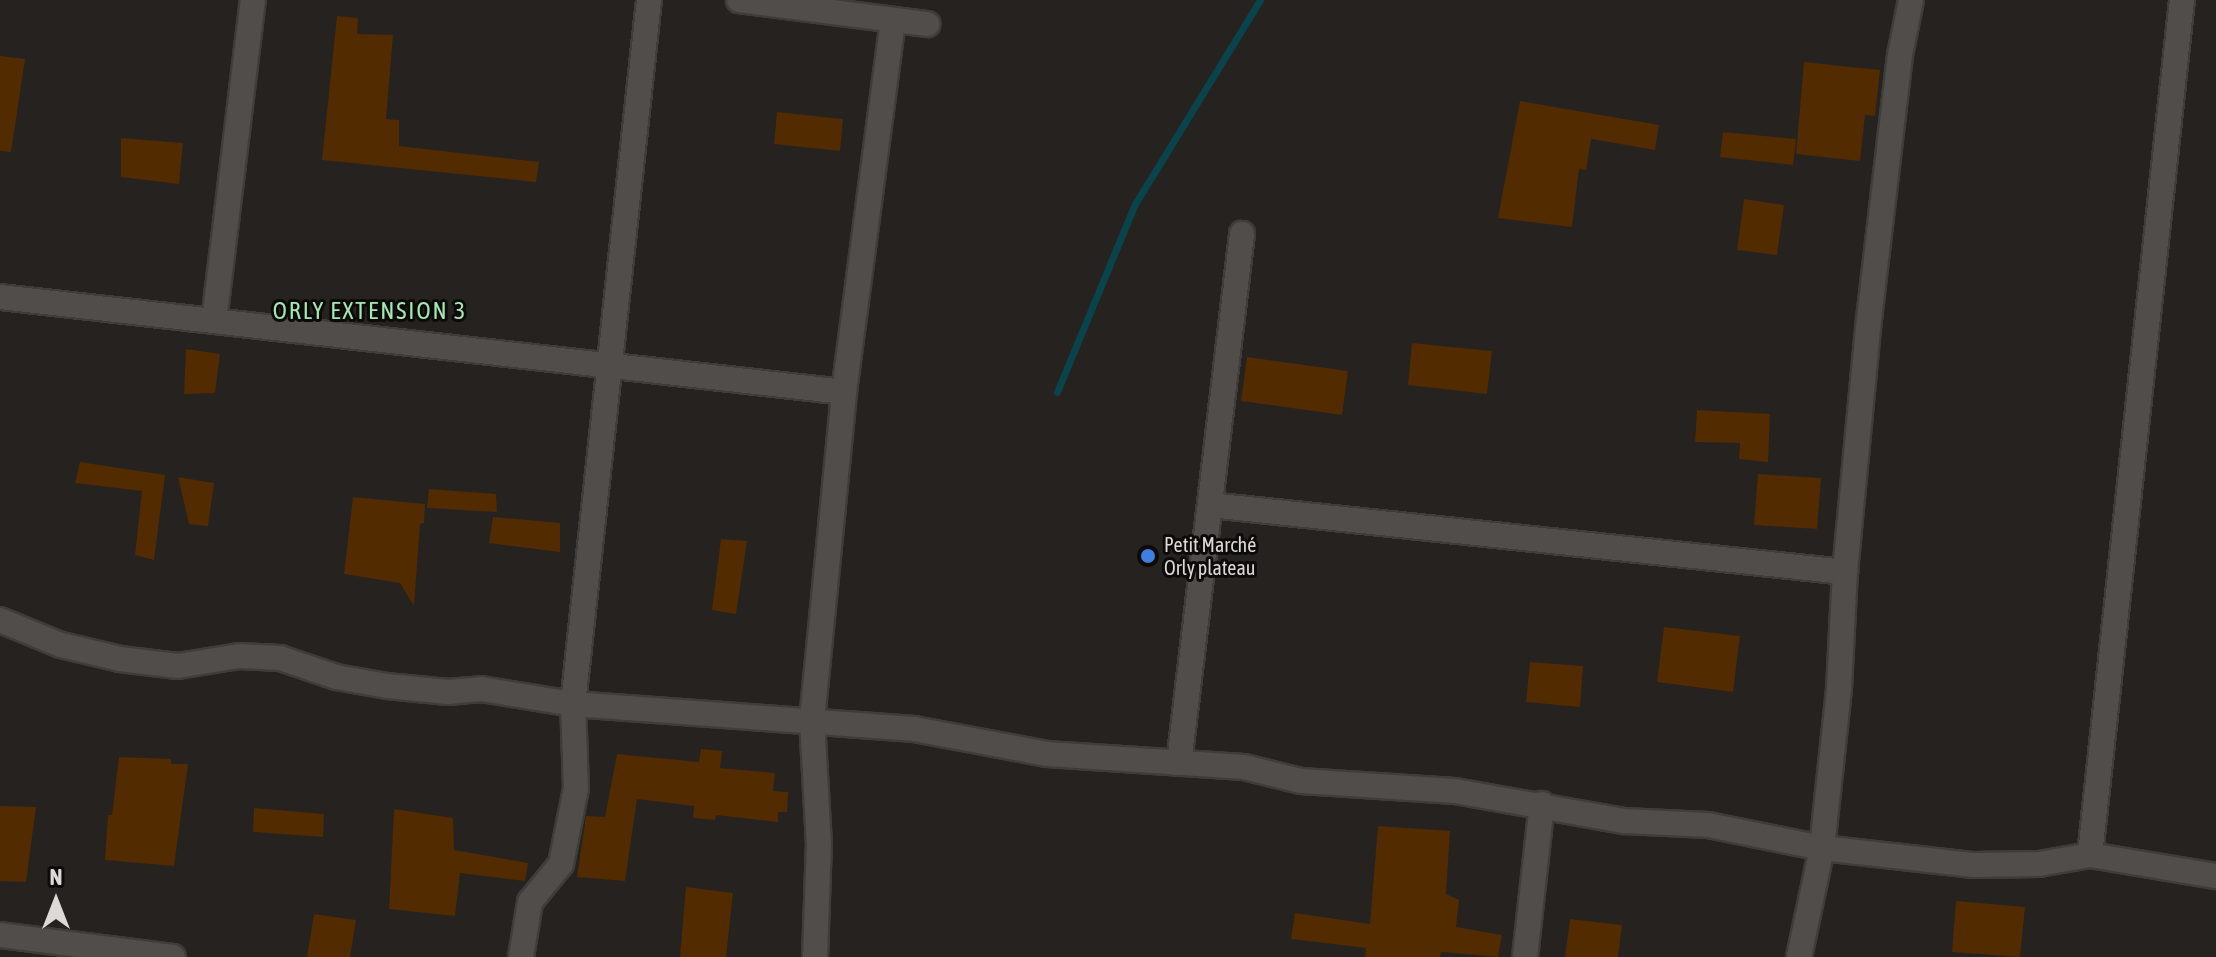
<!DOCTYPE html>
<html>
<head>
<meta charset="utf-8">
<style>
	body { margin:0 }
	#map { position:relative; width:2216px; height:957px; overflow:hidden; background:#25221f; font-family:"Asap Condensed",sans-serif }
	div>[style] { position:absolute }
	.stream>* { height:7px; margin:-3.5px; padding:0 3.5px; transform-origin:3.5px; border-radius:3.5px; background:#09444c }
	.building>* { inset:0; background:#522b00 }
	.roads { filter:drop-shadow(2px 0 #3f3d3a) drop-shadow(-2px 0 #3f3d3a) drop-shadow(0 2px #3f3d3a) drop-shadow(0 -2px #3f3d3a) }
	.minor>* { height:24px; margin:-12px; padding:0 12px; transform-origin:12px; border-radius:12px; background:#514d4a }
	.dots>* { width:22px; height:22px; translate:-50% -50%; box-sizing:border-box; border:4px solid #0d0b0a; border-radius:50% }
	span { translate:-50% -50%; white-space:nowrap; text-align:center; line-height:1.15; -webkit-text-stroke:6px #0d0b0a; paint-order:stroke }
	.poi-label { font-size:20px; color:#dcdad7 }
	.left { translate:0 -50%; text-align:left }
	.quarter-label { font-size:24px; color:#a4e7b2; letter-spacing:2px }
	.north { position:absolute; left:16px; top:861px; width:80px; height:80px; -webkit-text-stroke:6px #0d0b0a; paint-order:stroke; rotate:0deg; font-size:22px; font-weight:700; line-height:32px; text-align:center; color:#dcdad7 }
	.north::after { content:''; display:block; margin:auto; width:28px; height:36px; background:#dcdad7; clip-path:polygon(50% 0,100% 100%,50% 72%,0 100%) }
</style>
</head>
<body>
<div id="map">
	<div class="stream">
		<div style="left:1057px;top:392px;width:204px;rotate:-67.5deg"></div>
		<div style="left:1135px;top:204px;width:239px;rotate:-58.5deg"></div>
	</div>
	<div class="building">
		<div style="clip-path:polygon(337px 16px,358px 18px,357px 34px,393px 35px,386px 119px,399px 120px,399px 146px,539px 162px,536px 182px,322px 160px)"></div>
		<div style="clip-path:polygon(0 56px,25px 59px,11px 152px,0 151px)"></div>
		<div style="clip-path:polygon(1804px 62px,1880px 70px,1875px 116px,1865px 115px,1860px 161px,1796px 154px)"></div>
		<div style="clip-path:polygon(1520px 101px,1659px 125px,1655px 150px,1591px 139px,1586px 170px,1579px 169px,1572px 227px,1498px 218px)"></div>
		<div style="clip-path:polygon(777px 112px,843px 119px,840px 151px,774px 144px)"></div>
		<div style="clip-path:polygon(1723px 132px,1796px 139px,1793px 165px,1720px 157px)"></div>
		<div style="clip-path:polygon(121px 138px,183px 143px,179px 184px,121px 177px)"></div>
		<div style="clip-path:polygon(1744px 199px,1784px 205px,1777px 255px,1737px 250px)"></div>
		<div style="clip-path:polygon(1412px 343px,1492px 351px,1487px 394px,1408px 385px)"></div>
		<div style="clip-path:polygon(186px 349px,220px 354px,215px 393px,184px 394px)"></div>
		<div style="clip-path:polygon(1247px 357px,1348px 371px,1342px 415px,1241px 401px)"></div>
		<div style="clip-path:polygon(1697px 410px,1770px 414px,1768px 462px,1739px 459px,1740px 443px,1695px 442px)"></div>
		<div style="clip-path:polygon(80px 462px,165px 475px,154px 560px,135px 555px,142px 491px,75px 483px)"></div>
		<div style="clip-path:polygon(1758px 474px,1821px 478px,1817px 529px,1754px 525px)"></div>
		<div style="clip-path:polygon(178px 477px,214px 483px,208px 526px,189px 524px)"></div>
		<div style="clip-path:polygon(429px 489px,496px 494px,497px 512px,427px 508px)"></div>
		<div style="clip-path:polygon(353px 497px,425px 504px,424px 523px,420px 524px,414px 606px,400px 583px,344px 574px)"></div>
		<div style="clip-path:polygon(493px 517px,560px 523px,560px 552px,489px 543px)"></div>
		<div style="clip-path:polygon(721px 539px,747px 541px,736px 614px,712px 610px)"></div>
		<div style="clip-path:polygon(1664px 627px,1740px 636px,1733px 692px,1657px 682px)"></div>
		<div style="clip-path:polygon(1530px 662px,1583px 666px,1580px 707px,1526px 702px)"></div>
		<div style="clip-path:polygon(701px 749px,722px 751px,720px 768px,775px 773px,773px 791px,788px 792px,787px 812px,778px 812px,778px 822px,716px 815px,715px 820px,693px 818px,694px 806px,637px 799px,625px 881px,577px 877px,586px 816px,605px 817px,617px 754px,699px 762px)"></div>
		<div style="clip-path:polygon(119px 757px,171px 759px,171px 764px,188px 764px,174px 866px,105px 860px,108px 815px,112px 815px)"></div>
		<div style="clip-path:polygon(0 806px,36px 807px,26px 882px,0 881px)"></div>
		<div style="clip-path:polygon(254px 808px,324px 814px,323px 837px,253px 832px)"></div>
		<div style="clip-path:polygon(394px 809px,453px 818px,454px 850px,528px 863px,525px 881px,460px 873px,455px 916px,389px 909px)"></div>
		<div style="clip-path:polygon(1378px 826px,1450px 831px,1446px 894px,1459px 900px,1456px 927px,1502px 935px,1498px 957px,1441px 952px,1440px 957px,1365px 957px,1366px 948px,1291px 939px,1295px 913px,1370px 924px)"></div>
		<div style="clip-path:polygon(686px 887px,733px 893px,726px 957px,680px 957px)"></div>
		<div style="clip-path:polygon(1956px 901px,2025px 907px,2020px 957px,1952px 952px)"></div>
		<div style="clip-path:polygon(314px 914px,356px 920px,350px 957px,307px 957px)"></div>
		<div style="clip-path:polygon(1570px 919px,1622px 925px,1618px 957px,1565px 957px)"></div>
	</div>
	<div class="roads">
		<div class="minor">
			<div style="left:739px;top:0;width:190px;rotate:7.3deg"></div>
			<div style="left:0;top:297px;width:849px;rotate:6.42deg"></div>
			<div style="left:214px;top:321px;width:323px;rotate:-83.1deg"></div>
			<div style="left:1210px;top:505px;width:639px;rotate:6.02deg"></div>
			<div style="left:0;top:620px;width:66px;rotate:22.3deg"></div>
			<div style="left:61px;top:645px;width:61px;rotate:13.3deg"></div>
			<div style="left:120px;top:659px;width:58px;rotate:6.9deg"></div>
			<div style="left:178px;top:666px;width:62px;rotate:-9.3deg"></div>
			<div style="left:239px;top:656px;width:41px;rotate:2.8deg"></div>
			<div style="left:280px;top:658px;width:59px;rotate:18.7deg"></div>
			<div style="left:336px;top:677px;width:52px;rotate:10deg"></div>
			<div style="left:387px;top:686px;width:61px;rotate:5.6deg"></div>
			<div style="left:448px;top:692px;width:33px;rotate:-5deg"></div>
			<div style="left:481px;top:689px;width:93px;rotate:9.3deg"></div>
			<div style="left:573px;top:704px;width:342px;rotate:4.2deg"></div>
			<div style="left:914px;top:729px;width:135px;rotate:10.6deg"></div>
			<div style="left:1047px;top:754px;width:197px;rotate:3.8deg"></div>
			<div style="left:1244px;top:767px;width:59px;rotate:13.8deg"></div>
			<div style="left:1301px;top:781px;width:154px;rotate:3.7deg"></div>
			<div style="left:1455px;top:791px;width:172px;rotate:10.1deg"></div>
			<div style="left:1624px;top:821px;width:84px;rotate:2.7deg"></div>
			<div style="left:1708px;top:825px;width:116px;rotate:11.4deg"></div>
			<div style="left:1822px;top:848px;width:153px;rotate:6.4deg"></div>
			<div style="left:1974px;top:865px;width:65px;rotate:-0.9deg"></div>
			<div style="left:2039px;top:864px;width:52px;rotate:-10deg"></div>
			<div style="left:2090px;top:855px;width:128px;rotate:9.5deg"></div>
			<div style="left:1179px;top:763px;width:533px;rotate:-83.21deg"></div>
			<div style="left:2090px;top:855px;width:860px;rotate:-83.86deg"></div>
			<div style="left:0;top:935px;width:174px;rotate:7.2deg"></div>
			<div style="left:521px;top:957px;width:56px;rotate:-80.7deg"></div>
			<div style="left:530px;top:902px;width:49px;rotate:-50.8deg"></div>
			<div style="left:561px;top:864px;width:77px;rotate:-78.8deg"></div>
			<div style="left:576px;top:788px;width:84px;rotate:-92deg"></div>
			<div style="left:573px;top:704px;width:708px;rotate:-83.84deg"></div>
			<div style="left:815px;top:957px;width:112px;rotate:-88deg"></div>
			<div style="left:819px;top:845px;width:125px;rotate:-93.2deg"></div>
			<div style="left:812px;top:720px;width:330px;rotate:-84.4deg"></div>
			<div style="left:844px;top:392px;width:375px;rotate:-82.5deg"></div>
			<div style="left:1525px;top:957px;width:154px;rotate:-83.7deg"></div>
			<div style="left:1799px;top:957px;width:111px;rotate:-78.1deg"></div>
			<div style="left:1822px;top:848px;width:160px;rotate:-83.9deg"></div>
			<div style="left:1839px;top:689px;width:117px;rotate:-87.1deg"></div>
			<div style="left:1845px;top:572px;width:254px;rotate:-84.6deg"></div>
			<div style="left:1869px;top:319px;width:266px;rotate:-83.3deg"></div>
			<div style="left:1900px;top:55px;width:56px;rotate:-78.7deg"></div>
		</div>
	</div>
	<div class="dots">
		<div style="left:1148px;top:556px;background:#3f7fe0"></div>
	</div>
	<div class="poi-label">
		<span class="left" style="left:1164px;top:556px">Petit Marché<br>Orly plateau</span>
	</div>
	<div class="quarter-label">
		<span style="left:370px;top:311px">ORLY EXTENSION 3</span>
	</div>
	<div class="north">N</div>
</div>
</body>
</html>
